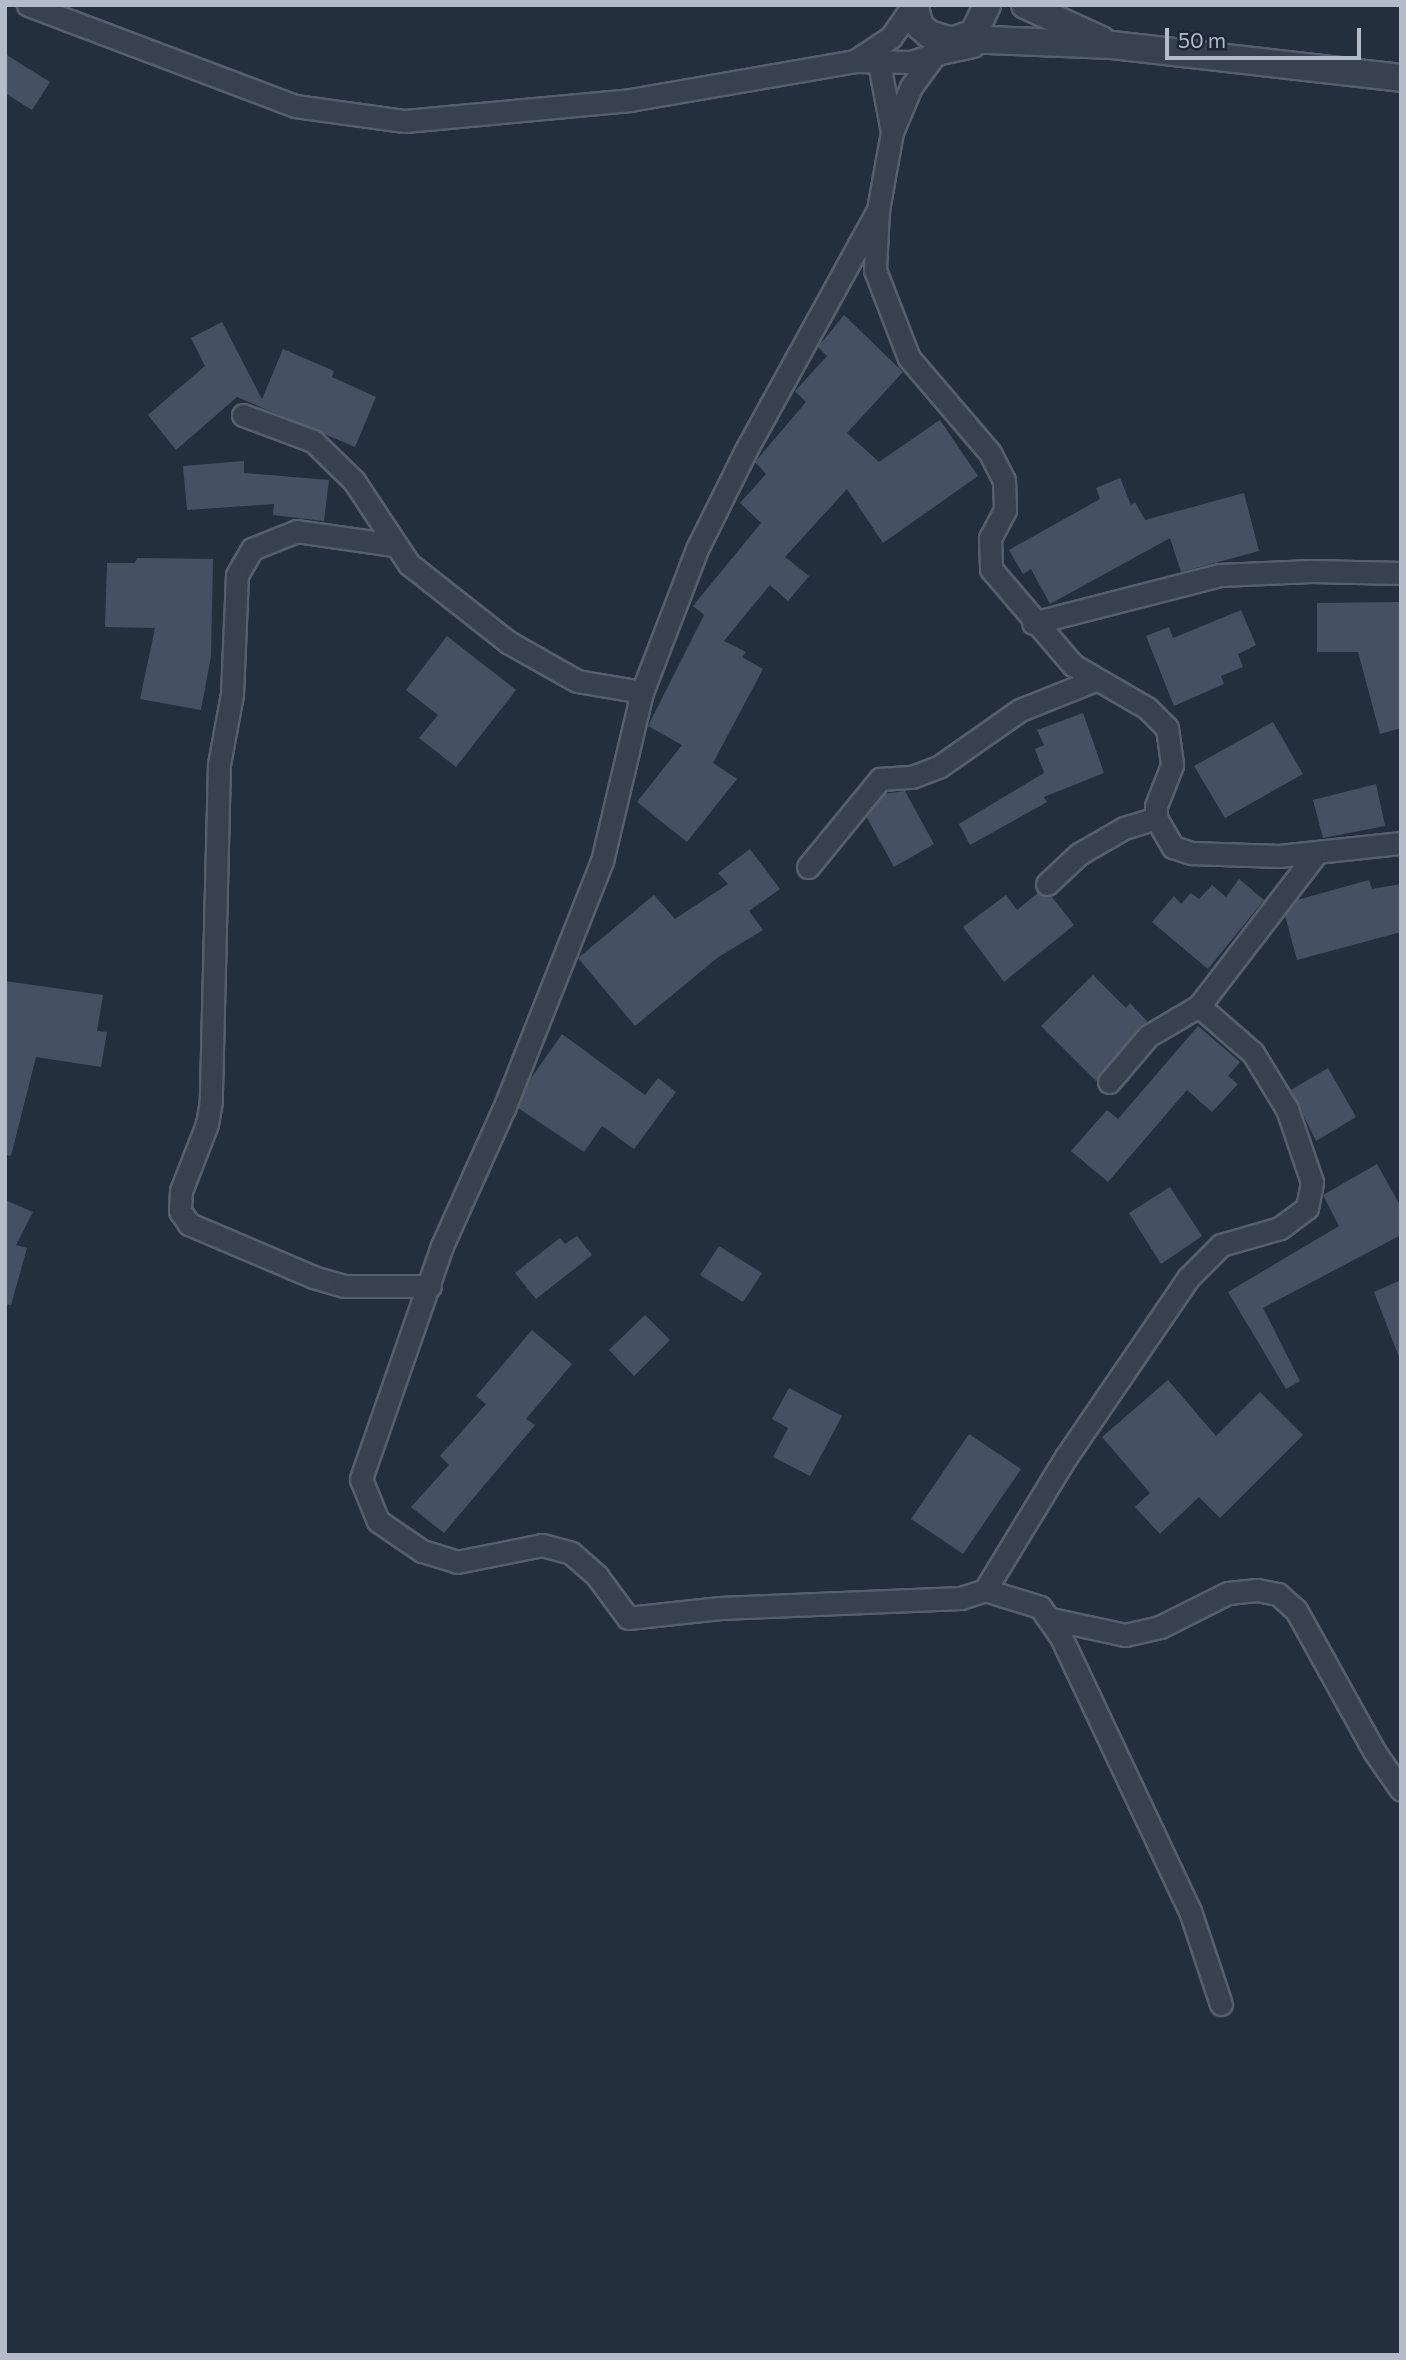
<!DOCTYPE html>
<html>
<head>
<meta charset="utf-8">
<style>
	body { margin:0 }
	#map { position:relative; width:1406px; height:2360px; overflow:hidden; background:#242f3e; font-family:Commissioner,sans-serif }
	div>[style] { position:absolute }
	.building>* { inset:0; background:#455162 }
	.roads { filter:drop-shadow(2px 0 #565f6c) drop-shadow(-2px 0 #565f6c) drop-shadow(0 2px #565f6c) drop-shadow(0 -2px #565f6c) }
	.minor>* { height:21px; margin:-10.5px; padding:0 10.5px; transform-origin:10.5px; border-radius:10.5px; background:#38414e }
	.tertiary>* { height:26px; margin:-13px; padding:0 13px; transform-origin:13px; border-radius:13px; background:#38414e }
	span { translate:-50% -50%; white-space:nowrap; text-align:center; line-height:1.15; -webkit-text-stroke:7px #1d2633; paint-order:stroke }
	.frame { position:absolute; inset:0; border:7px solid #b4bcc9; pointer-events:none }
	.scale { position:absolute; left:1165px; top:28px; width:196px; height:32px; box-sizing:border-box; border:4px solid #b4bcc9; border-top:0; padding-left:9px; font-size:21px; line-height:24px; white-space:nowrap; color:#b4bcc9; -webkit-text-stroke:5px #1d2633; paint-order:stroke }
</style>
</head>
<body>
<div id="map">
	<div class="building">
		<div style="clip-path:polygon(5px 54px,50px 82px,32px 110px,5px 93px)"></div>
		<div style="clip-path:polygon(844px 315px,903px 372px,847px 433px,879px 462px,940px 420px,978px 476px,883px 543px,847px 489px,785px 557px,809px 576px,788px 601px,770px 585px,724px 641px,746px 652px,742px 657px,763px 669px,713px 763px,737px 779px,687px 842px,637px 802px,682px 745px,648px 726px,704px 615px,693px 606px,761px 523px,740px 503px,766px 474px,755px 462px,806px 402px,795px 391px,827px 356px,818px 347px)"></div>
		<div style="clip-path:polygon(222px 322px,262px 399px,283px 349px,334px 371px,332px 377px,376px 397px,355px 447px,237px 397px,176px 450px,148px 415px,205px 366px,191px 338px)"></div>
		<div style="clip-path:polygon(244px 461px,244px 473px,329px 480px,324px 521px,273px 515px,274px 504px,187px 510px,183px 466px)"></div>
		<div style="clip-path:polygon(1120px 478px,1131px 505px,1135px 502px,1145px 520px,1244px 493px,1259px 551px,1181px 572px,1170px 538px,1050px 604px,1031px 569px,1023px 574px,1009px 550px,1100px 499px,1096px 488px)"></div>
		<div style="clip-path:polygon(137px 558px,213px 559px,211px 656px,201px 710px,140px 699px,155px 628px,105px 627px,107px 563px,135px 563px)"></div>
		<div style="clip-path:polygon(1401px 602px,1401px 728px,1380px 734px,1358px 652px,1317px 652px,1317px 603px)"></div>
		<div style="clip-path:polygon(1241px 610px,1256px 645px,1238px 654px,1243px 667px,1221px 676px,1224px 684px,1174px 706px,1146px 636px,1169px 627px,1173px 638px)"></div>
		<div style="clip-path:polygon(447px 636px,516px 690px,456px 767px,419px 738px,438px 715px,406px 690px)"></div>
		<div style="clip-path:polygon(1083px 713px,1104px 773px,1044px 797px,1047px 802px,970px 845px,959px 824px,1044px 773px,1035px 749px,1044px 745px,1037px 730px)"></div>
		<div style="clip-path:polygon(1273px 722px,1303px 774px,1225px 818px,1194px 766px)"></div>
		<div style="clip-path:polygon(1376px 784px,1385px 826px,1323px 838px,1313px 800px)"></div>
		<div style="clip-path:polygon(905px 791px,934px 844px,894px 867px,866px 816px,884px 794px)"></div>
		<div style="clip-path:polygon(750px 849px,780px 889px,749px 911px,763px 930px,717px 958px,635px 1026px,578px 958px,654px 895px,675px 919px,728px 884px,718px 873px)"></div>
		<div style="clip-path:polygon(1239px 879px,1264px 900px,1208px 969px,1152px 922px,1174px 896px,1181px 904px,1191px 893px,1199px 899px,1212px 885px,1226px 897px)"></div>
		<div style="clip-path:polygon(1369px 880px,1372px 889px,1401px 884px,1401px 932px,1297px 960px,1285px 915px,1297px 900px)"></div>
		<div style="clip-path:polygon(1038px 893px,1051px 896px,1074px 925px,1004px 982px,963px 927px,1006px 895px,1017px 910px)"></div>
		<div style="clip-path:polygon(1093px 975px,1126px 1008px,1130px 1003px,1147px 1021px,1096px 1081px,1041px 1026px)"></div>
		<div style="clip-path:polygon(5px 981px,103px 995px,97px 1031px,107px 1032px,101px 1067px,36px 1057px,11px 1156px,5px 1155px)"></div>
		<div style="clip-path:polygon(1198px 1026px,1240px 1062px,1228px 1076px,1238px 1084px,1212px 1112px,1187px 1090px,1108px 1182px,1071px 1151px,1107px 1110px,1118px 1119px)"></div>
		<div style="clip-path:polygon(562px 1034px,645px 1095px,658px 1078px,676px 1092px,634px 1149px,602px 1126px,584px 1152px,518px 1108px,527px 1084px)"></div>
		<div style="clip-path:polygon(1328px 1068px,1356px 1117px,1316px 1141px,1291px 1090px)"></div>
		<div style="clip-path:polygon(1377px 1164px,1401px 1207px,1401px 1235px,1263px 1308px,1300px 1381px,1286px 1389px,1228px 1292px,1339px 1226px,1323px 1195px)"></div>
		<div style="clip-path:polygon(1170px 1187px,1202px 1236px,1161px 1264px,1129px 1213px)"></div>
		<div style="clip-path:polygon(5px 1200px,33px 1212px,16px 1245px,27px 1248px,11px 1305px,5px 1304px)"></div>
		<div style="clip-path:polygon(577px 1236px,592px 1255px,536px 1299px,515px 1273px,560px 1238px,565px 1244px)"></div>
		<div style="clip-path:polygon(719px 1246px,762px 1273px,743px 1302px,700px 1275px)"></div>
		<div style="clip-path:polygon(1401px 1280px,1401px 1357px,1399px 1357px,1374px 1292px)"></div>
		<div style="clip-path:polygon(645px 1315px,670px 1340px,634px 1376px,609px 1350px)"></div>
		<div style="clip-path:polygon(532px 1330px,572px 1364px,526px 1419px,535px 1425px,444px 1533px,411px 1507px,449px 1465px,440px 1456px,486px 1404px,476px 1396px)"></div>
		<div style="clip-path:polygon(1168px 1380px,1216px 1436px,1260px 1392px,1303px 1435px,1220px 1518px,1199px 1497px,1160px 1534px,1135px 1507px,1150px 1493px,1102px 1437px)"></div>
		<div style="clip-path:polygon(789px 1388px,842px 1416px,810px 1476px,773px 1457px,788px 1428px,772px 1419px)"></div>
		<div style="clip-path:polygon(969px 1434px,1021px 1469px,963px 1554px,911px 1519px)"></div>
	</div>
	<div class="roads">
		<div class="minor">
			<div style="left:28px;top:5px;width:285px;rotate:20.7deg"></div>
			<div style="left:295px;top:106px;width:111px;rotate:7.8deg"></div>
			<div style="left:405px;top:121px;width:226px;rotate:-5.3deg"></div>
			<div style="left:630px;top:100px;width:228px;rotate:-9.8deg"></div>
			<div style="left:855px;top:61px;width:43px;rotate:-33.7deg"></div>
			<div style="left:891px;top:37px;width:39px;rotate:-55deg"></div>
			<div style="left:973px;top:46px;width:39px;rotate:168deg"></div>
			<div style="left:935px;top:54px;width:41px;rotate:126deg"></div>
			<div style="left:911px;top:87px;width:49px;rotate:112.9deg"></div>
			<div style="left:892px;top:132px;width:79px;rotate:100.2deg"></div>
			<div style="left:878px;top:210px;width:60px;rotate:92.9deg"></div>
			<div style="left:875px;top:270px;width:94px;rotate:68.9deg"></div>
			<div style="left:909px;top:358px;width:125px;rotate:49.5deg"></div>
			<div style="left:990px;top:453px;width:30px;rotate:63deg"></div>
			<div style="left:1004px;top:480px;width:30px;rotate:88deg"></div>
			<div style="left:1005px;top:510px;width:32px;rotate:118deg"></div>
			<div style="left:990px;top:538px;width:31px;rotate:88deg"></div>
			<div style="left:991px;top:569px;width:126px;rotate:49.5deg"></div>
			<div style="left:1073px;top:665px;width:86px;rotate:30.2deg"></div>
			<div style="left:1147px;top:708px;width:28px;rotate:45deg"></div>
			<div style="left:1167px;top:728px;width:37px;rotate:82deg"></div>
			<div style="left:1172px;top:765px;width:44px;rotate:111.3deg"></div>
			<div style="left:1156px;top:806px;width:12px;rotate:90deg"></div>
			<div style="left:1156px;top:818px;width:34px;rotate:60deg"></div>
			<div style="left:1173px;top:847px;width:20px;rotate:18deg"></div>
			<div style="left:1192px;top:853px;width:87px;rotate:2deg"></div>
			<div style="left:1279px;top:856px;width:123px;rotate:-6.1deg"></div>
			<div style="left:877px;top:53px;width:80px;rotate:79.2deg"></div>
			<div style="left:855px;top:61px;width:56px;rotate:1deg"></div>
			<div style="left:911px;top:62px;width:28px;rotate:-18deg"></div>
			<div style="left:878px;top:210px;width:276px;rotate:118.8deg"></div>
			<div style="left:745px;top:452px;width:108px;rotate:116.3deg"></div>
			<div style="left:697px;top:549px;width:153px;rotate:111deg"></div>
			<div style="left:642px;top:692px;width:174px;rotate:103.3deg"></div>
			<div style="left:602px;top:861px;width:266px;rotate:111.6deg"></div>
			<div style="left:504px;top:1108px;width:151px;rotate:114.2deg"></div>
			<div style="left:442px;top:1246px;width:247px;rotate:109.2deg"></div>
			<div style="left:361px;top:1479px;width:45px;rotate:68deg"></div>
			<div style="left:378px;top:1521px;width:53px;rotate:34.3deg"></div>
			<div style="left:422px;top:1551px;width:37px;rotate:17deg"></div>
			<div style="left:457px;top:1562px;width:87px;rotate:-11.3deg"></div>
			<div style="left:542px;top:1545px;width:30px;rotate:15deg"></div>
			<div style="left:571px;top:1553px;width:35px;rotate:41deg"></div>
			<div style="left:597px;top:1576px;width:52px;rotate:53.6deg"></div>
			<div style="left:628px;top:1618px;width:93px;rotate:-6.2deg"></div>
			<div style="left:720px;top:1608px;width:241px;rotate:-2.4deg"></div>
			<div style="left:961px;top:1598px;width:25px;rotate:-18deg"></div>
			<div style="left:985px;top:1590px;width:58px;rotate:17.2deg"></div>
			<div style="left:1040px;top:1607px;width:37px;rotate:55deg"></div>
			<div style="left:1061px;top:1637px;width:303px;rotate:64.8deg"></div>
			<div style="left:1190px;top:1911px;width:98px;rotate:71.6deg"></div>
			<div style="left:243px;top:415px;width:75px;rotate:20.4deg"></div>
			<div style="left:313px;top:441px;width:57px;rotate:44.3deg"></div>
			<div style="left:354px;top:481px;width:100px;rotate:56.5deg"></div>
			<div style="left:409px;top:564px;width:126px;rotate:38.2deg"></div>
			<div style="left:508px;top:642px;width:79px;rotate:29.5deg"></div>
			<div style="left:577px;top:681px;width:66px;rotate:9.6deg"></div>
			<div style="left:394px;top:545px;width:98px;rotate:-171.8deg"></div>
			<div style="left:297px;top:531px;width:48px;rotate:158.2deg"></div>
			<div style="left:252px;top:549px;width:30px;rotate:120deg"></div>
			<div style="left:237px;top:575px;width:119px;rotate:92.4deg"></div>
			<div style="left:232px;top:694px;width:71px;rotate:100.5deg"></div>
			<div style="left:219px;top:764px;width:337px;rotate:91.4deg"></div>
			<div style="left:211px;top:1101px;width:23px;rotate:100deg"></div>
			<div style="left:207px;top:1124px;width:72px;rotate:111.2deg"></div>
			<div style="left:181px;top:1191px;width:20px;rotate:93deg"></div>
			<div style="left:180px;top:1211px;width:16px;rotate:55deg"></div>
			<div style="left:189px;top:1224px;width:135px;rotate:23.1deg"></div>
			<div style="left:313px;top:1277px;width:32px;rotate:16deg"></div>
			<div style="left:344px;top:1286px;width:86px"></div>
			<div style="left:1033px;top:623px;width:193px;rotate:-14.4deg"></div>
			<div style="left:1220px;top:575px;width:91px;rotate:-2.5deg"></div>
			<div style="left:1311px;top:571px;width:90px;rotate:1.3deg"></div>
			<div style="left:808px;top:867px;width:114px;rotate:-50.7deg"></div>
			<div style="left:880px;top:779px;width:32px;rotate:-4deg"></div>
			<div style="left:912px;top:777px;width:30px;rotate:-21deg"></div>
			<div style="left:940px;top:766px;width:98px;rotate:-35deg"></div>
			<div style="left:1020px;top:710px;width:81px;rotate:-21.8deg"></div>
			<div style="left:1047px;top:884px;width:44px;rotate:-43.2deg"></div>
			<div style="left:1079px;top:854px;width:52px;rotate:-30deg"></div>
			<div style="left:1124px;top:828px;width:34px;rotate:-17deg"></div>
			<div style="left:1109px;top:1082px;width:60px;rotate:-49.7deg"></div>
			<div style="left:1148px;top:1036px;width:59px;rotate:-30.5deg"></div>
			<div style="left:985px;top:1590px;width:156px;rotate:-58.7deg"></div>
			<div style="left:1066px;top:1457px;width:217px;rotate:-55.7deg"></div>
			<div style="left:1188px;top:1278px;width:47px;rotate:-45deg"></div>
			<div style="left:1221px;top:1245px;width:61px;rotate:-16.1deg"></div>
			<div style="left:1280px;top:1228px;width:34px;rotate:-37deg"></div>
			<div style="left:1307px;top:1208px;width:26px;rotate:-79deg"></div>
			<div style="left:1312px;top:1182px;width:77px;rotate:-108.9deg"></div>
			<div style="left:1287px;top:1109px;width:66px;rotate:-121.3deg"></div>
			<div style="left:1253px;top:1053px;width:72px;rotate:-139deg"></div>
			<div style="left:1199px;top:1006px;width:194px;rotate:-52.5deg"></div>
			<div style="left:1051px;top:1619px;width:76px;rotate:12.2deg"></div>
			<div style="left:1125px;top:1635px;width:36px;rotate:-13deg"></div>
			<div style="left:1160px;top:1627px;width:76px;rotate:-26.6deg"></div>
			<div style="left:1228px;top:1593px;width:29px;rotate:-6deg"></div>
			<div style="left:1257px;top:1590px;width:21px;rotate:11deg"></div>
			<div style="left:1278px;top:1594px;width:24px;rotate:42deg"></div>
			<div style="left:1296px;top:1610px;width:161px;rotate:61deg"></div>
			<div style="left:1374px;top:1751px;width:47px;rotate:55.3deg"></div>
		</div>
		<div class="tertiary">
			<div style="left:914px;top:5px;width:22px;rotate:74deg"></div>
			<div style="left:920px;top:26px;width:12px;rotate:42deg"></div>
			<div style="left:929px;top:34px;width:24px;rotate:17deg"></div>
			<div style="left:952px;top:41px;width:23px;rotate:-20deg"></div>
			<div style="left:974px;top:33px;width:31px;rotate:-65deg"></div>
			<div style="left:1025px;top:5px;width:84px;rotate:24.7deg"></div>
			<div style="left:964px;top:39px;width:148px;rotate:2.3deg"></div>
			<div style="left:1112px;top:45px;width:291px;rotate:6.5deg"></div>
		</div>
	</div>
	<div class="frame"></div>
	<div class="scale">50 m</div>
</div>
</body>
</html>
